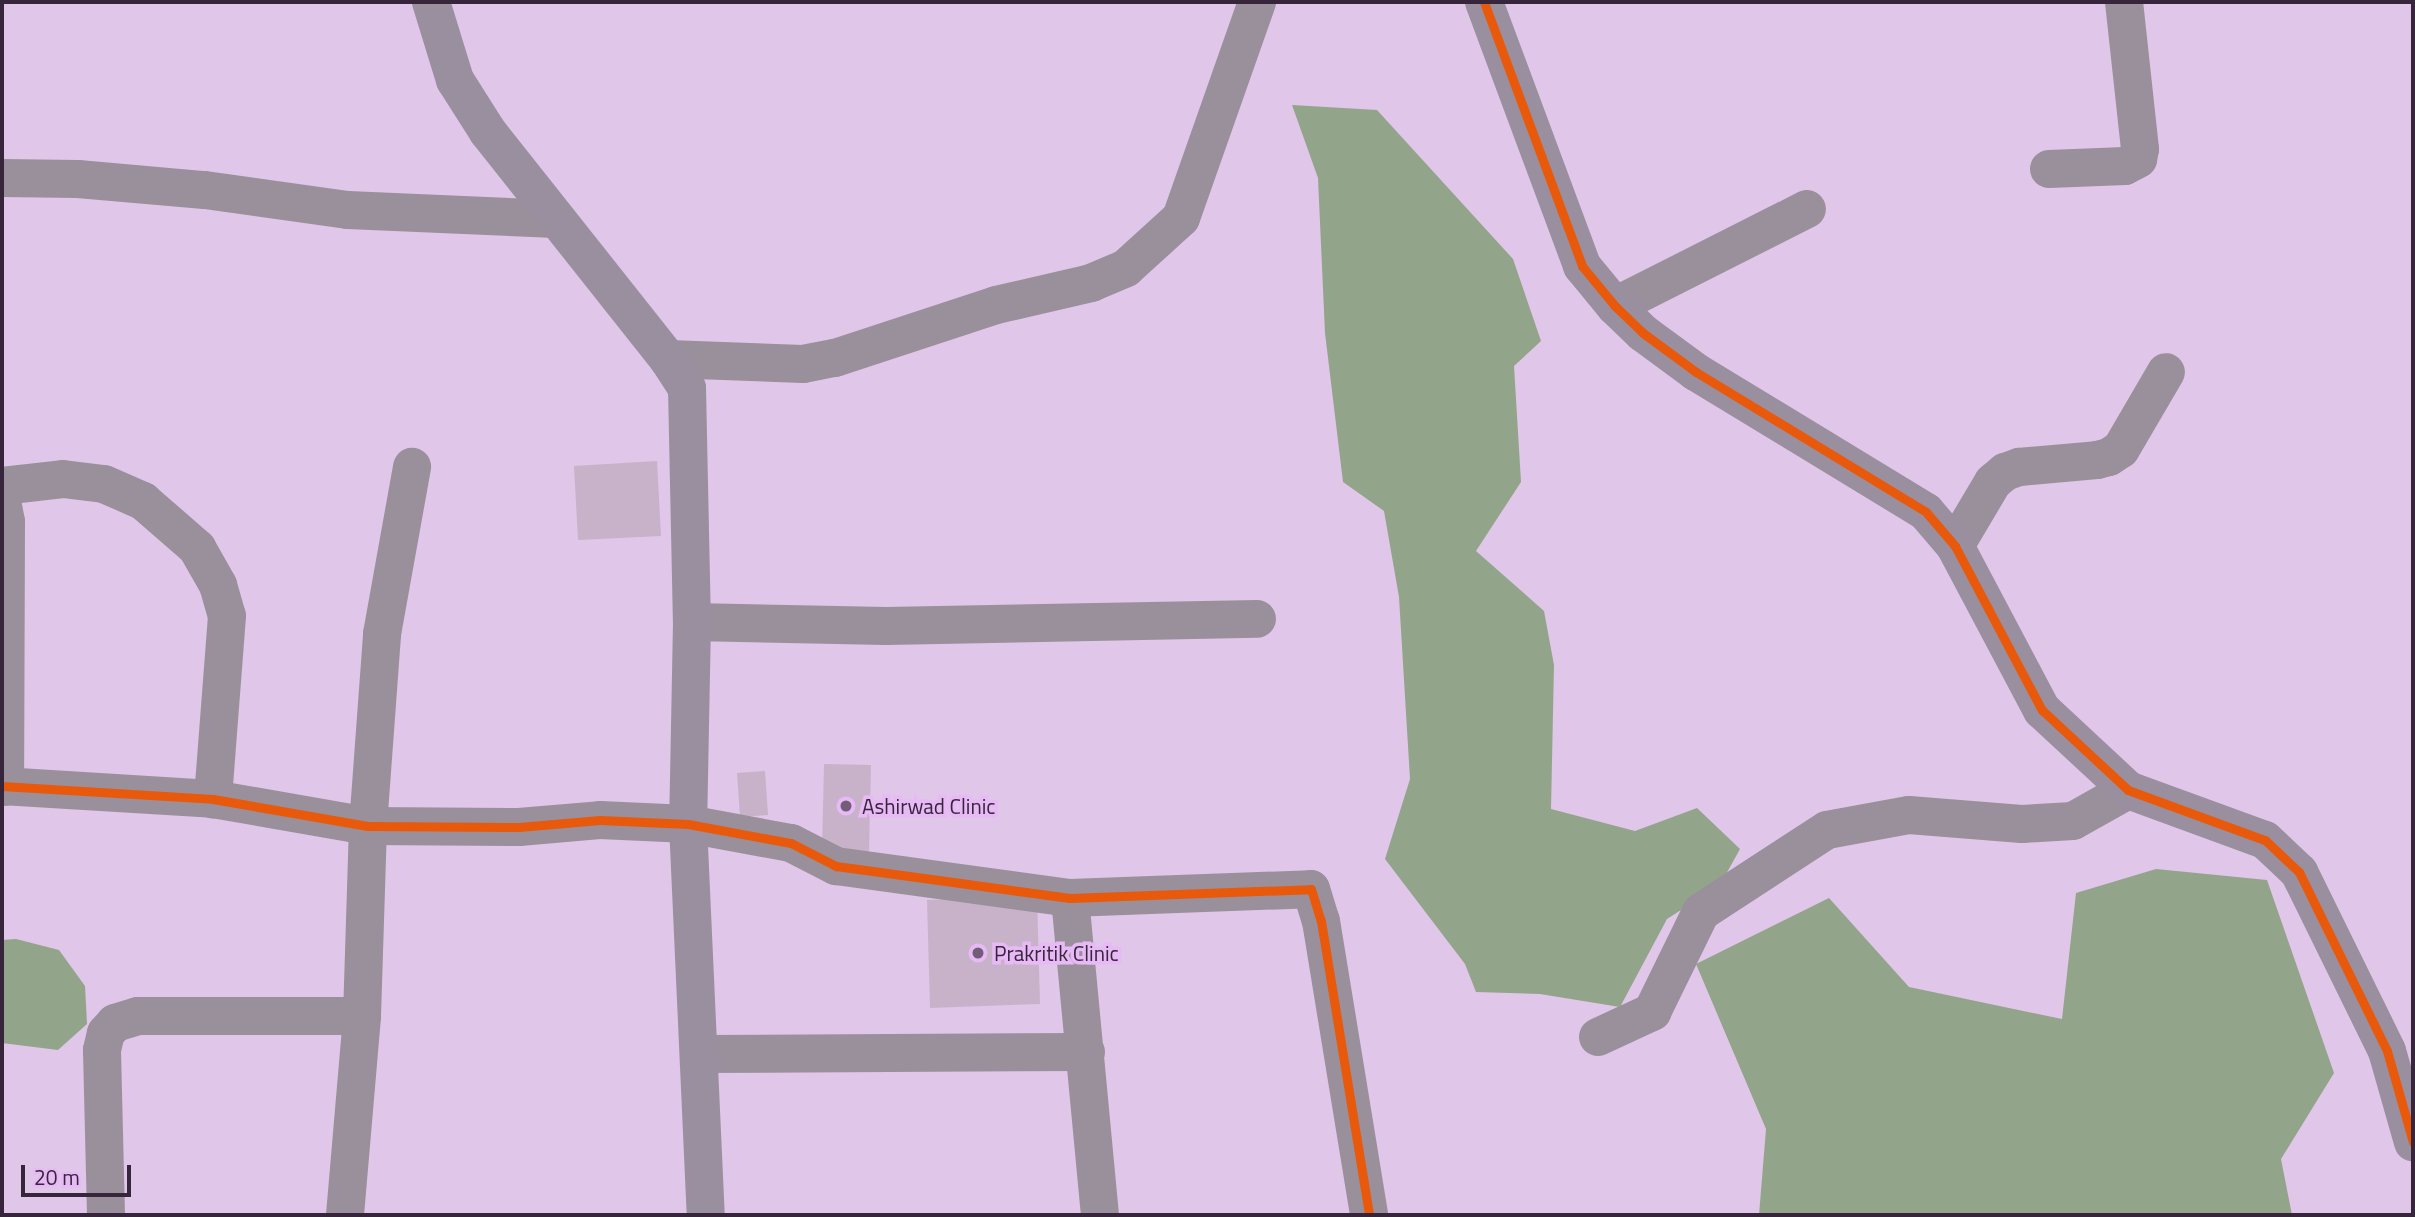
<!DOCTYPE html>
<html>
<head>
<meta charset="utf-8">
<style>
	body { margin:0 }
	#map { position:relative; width:2415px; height:1217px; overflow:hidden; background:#e0c6e8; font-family:"Titillium Web",sans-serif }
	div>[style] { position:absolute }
	.water>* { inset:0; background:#92a58a }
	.building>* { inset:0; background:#c8b2c9 }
	.street>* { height:38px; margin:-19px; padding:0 19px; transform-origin:19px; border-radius:19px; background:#99909c }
	.secondary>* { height:38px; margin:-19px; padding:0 19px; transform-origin:19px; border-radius:19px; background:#9a8f9f }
	.cycleway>* { height:9px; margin:-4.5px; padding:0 4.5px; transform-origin:4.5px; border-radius:4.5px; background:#e8590c }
	.dots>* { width:19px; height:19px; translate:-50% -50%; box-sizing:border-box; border:4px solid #e7b9f5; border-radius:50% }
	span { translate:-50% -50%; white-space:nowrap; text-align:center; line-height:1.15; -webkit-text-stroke:7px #e7b9f5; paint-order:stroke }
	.poi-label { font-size:21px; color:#37253c }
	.left { translate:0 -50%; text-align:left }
	.frame { position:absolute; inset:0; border:4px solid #37253c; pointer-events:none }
	.scale { position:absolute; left:21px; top:1165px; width:110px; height:32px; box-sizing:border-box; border:4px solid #37253c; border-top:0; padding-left:9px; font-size:21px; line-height:24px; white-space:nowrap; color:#37253c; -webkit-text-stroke:5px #e7b9f5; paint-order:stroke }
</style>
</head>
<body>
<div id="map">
	<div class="water">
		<div style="clip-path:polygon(1292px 105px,1377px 110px,1513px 259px,1541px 341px,1514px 366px,1521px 482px,1476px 551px,1544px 611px,1554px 665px,1551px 809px,1635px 831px,1697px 808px,1740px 849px,1720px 885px,1667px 919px,1620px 1007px,1540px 994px,1476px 992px,1465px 964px,1385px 859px,1410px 779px,1399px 597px,1384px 511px,1343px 482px,1325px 333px,1318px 178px)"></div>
		<div style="clip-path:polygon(2156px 869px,2267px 880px,2334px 1073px,2281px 1159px,2292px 1215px,1759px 1215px,1766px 1129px,1696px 964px,1829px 898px,1909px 987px,2062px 1019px,2076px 893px)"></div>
		<div style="clip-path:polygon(16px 939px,59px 950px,85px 986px,87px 1024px,58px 1050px,2px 1043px,2px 940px)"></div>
	</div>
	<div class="building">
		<div style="clip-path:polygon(657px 461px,661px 536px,578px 540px,574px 466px)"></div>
		<div style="clip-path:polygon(824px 764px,871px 765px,869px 852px,822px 850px)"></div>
		<div style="clip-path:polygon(765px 771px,768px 815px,740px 817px,737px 773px)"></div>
		<div style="clip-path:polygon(1037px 896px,1040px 1004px,930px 1008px,927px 900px)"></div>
	</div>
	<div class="street">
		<div style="left:2049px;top:169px;width:76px;rotate:-2.3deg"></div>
		<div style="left:2125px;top:166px;width:15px;rotate:-28deg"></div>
		<div style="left:2138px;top:159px;width:10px;rotate:-79deg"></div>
		<div style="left:2140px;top:149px;width:148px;rotate:-96.2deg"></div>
		<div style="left:2px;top:178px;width:76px;rotate:0.8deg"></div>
		<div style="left:78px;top:179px;width:127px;rotate:5deg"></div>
		<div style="left:205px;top:190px;width:144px;rotate:8deg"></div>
		<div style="left:348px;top:210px;width:208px;rotate:2.5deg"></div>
		<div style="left:1615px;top:306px;width:215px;rotate:-26.8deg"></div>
		<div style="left:668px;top:359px;width:135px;rotate:2.1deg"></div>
		<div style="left:803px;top:364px;width:33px;rotate:-11deg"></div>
		<div style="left:835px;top:358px;width:169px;rotate:-18.2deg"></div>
		<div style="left:996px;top:305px;width:98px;rotate:-13deg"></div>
		<div style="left:1091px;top:283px;width:38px;rotate:-23deg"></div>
		<div style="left:1126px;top:268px;width:74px;rotate:-42.3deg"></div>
		<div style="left:1181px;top:218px;width:229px;rotate:-70.6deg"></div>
		<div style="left:2px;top:486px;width:61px;rotate:-6.5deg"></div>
		<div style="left:63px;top:479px;width:41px;rotate:7deg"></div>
		<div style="left:104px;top:484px;width:43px;rotate:23.6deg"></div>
		<div style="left:143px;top:501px;width:72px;rotate:41deg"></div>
		<div style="left:197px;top:548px;width:43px;rotate:60.4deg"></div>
		<div style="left:218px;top:585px;width:32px;rotate:74deg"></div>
		<div style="left:227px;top:616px;width:184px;rotate:94.4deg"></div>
		<div style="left:2px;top:501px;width:21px;rotate:79deg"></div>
		<div style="left:6px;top:522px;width:265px;rotate:90.2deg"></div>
		<div style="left:1955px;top:546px;width:74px;rotate:-59.3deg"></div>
		<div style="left:1993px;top:482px;width:16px;rotate:-40deg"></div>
		<div style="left:2005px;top:472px;width:15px;rotate:-20deg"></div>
		<div style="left:2019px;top:467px;width:78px;rotate:-5.1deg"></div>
		<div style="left:2097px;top:460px;width:12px;rotate:-14deg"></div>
		<div style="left:2109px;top:457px;width:14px;rotate:-34deg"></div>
		<div style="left:2121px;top:449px;width:89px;rotate:-59.7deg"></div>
		<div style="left:692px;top:622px;width:194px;rotate:1.2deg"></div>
		<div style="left:886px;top:626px;width:371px;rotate:-1.1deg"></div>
		<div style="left:2px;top:786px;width:211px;rotate:3.5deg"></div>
		<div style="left:213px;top:799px;width:157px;rotate:9.9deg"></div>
		<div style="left:368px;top:826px;width:151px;rotate:0.4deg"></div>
		<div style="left:519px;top:827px;width:81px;rotate:-4.9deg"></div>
		<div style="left:600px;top:820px;width:88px;rotate:2.6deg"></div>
		<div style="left:688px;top:824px;width:105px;rotate:10.5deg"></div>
		<div style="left:791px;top:843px;width:51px;rotate:27.1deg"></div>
		<div style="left:836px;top:866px;width:236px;rotate:7.8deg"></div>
		<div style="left:1070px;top:898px;width:241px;rotate:-2.1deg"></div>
		<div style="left:1311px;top:889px;width:34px;rotate:73deg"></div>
		<div style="left:1321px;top:921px;width:298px;rotate:80.7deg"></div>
		<div style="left:1070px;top:898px;width:318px;rotate:84.6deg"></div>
		<div style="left:1598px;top:1037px;width:60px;rotate:-24.8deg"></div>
		<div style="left:1652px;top:1012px;width:111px;rotate:-63.9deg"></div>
		<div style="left:1701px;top:912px;width:150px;rotate:-33.1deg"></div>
		<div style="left:1827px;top:830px;width:83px;rotate:-10.4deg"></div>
		<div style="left:1909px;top:815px;width:113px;rotate:4.6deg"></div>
		<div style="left:2022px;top:824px;width:51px;rotate:-3.4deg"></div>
		<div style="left:2073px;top:821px;width:63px;rotate:-29.4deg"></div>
		<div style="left:699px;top:1054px;width:387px;rotate:-0.3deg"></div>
		<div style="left:106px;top:1215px;width:165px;rotate:-91.4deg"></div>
		<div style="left:102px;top:1050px;width:17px;rotate:-77deg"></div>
		<div style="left:106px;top:1033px;width:13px;rotate:-48deg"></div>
		<div style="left:115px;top:1023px;width:24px;rotate:-17deg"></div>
		<div style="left:138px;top:1016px;width:224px"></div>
		<div style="left:345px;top:1215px;width:200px;rotate:-85.1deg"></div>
		<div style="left:362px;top:1016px;width:190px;rotate:-88.2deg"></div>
		<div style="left:368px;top:826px;width:193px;rotate:-85.8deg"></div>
		<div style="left:382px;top:634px;width:170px;rotate:-79.8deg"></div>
	</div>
	<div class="secondary">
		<div style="left:431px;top:2px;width:82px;rotate:72.9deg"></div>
		<div style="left:455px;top:80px;width:62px;rotate:57.6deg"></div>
		<div style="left:488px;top:132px;width:290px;rotate:51.6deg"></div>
		<div style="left:668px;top:359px;width:35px;rotate:57deg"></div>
		<div style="left:687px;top:388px;width:234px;rotate:88.8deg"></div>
		<div style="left:692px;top:622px;width:202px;rotate:91.1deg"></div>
		<div style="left:688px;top:824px;width:391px;rotate:87.4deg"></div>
		<div style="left:1484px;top:2px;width:282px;rotate:69.6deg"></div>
		<div style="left:1582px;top:266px;width:52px;rotate:50.5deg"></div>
		<div style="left:1615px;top:306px;width:39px;rotate:44deg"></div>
		<div style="left:1643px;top:333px;width:66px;rotate:36.3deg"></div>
		<div style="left:1696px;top:372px;width:269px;rotate:31.3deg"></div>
		<div style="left:1926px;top:512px;width:45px;rotate:49.5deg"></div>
		<div style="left:1955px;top:546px;width:186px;rotate:62.1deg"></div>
		<div style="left:2042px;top:710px;width:117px;rotate:42.9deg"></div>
		<div style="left:2128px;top:790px;width:146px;rotate:20.1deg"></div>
		<div style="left:2265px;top:840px;width:47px;rotate:43.3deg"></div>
		<div style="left:2299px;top:872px;width:199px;rotate:63.8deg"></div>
		<div style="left:2387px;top:1051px;width:95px;rotate:74.1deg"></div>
	</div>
	<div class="cycleway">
		<div style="left:1484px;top:2px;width:282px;rotate:69.6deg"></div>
		<div style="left:1582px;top:266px;width:52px;rotate:50.5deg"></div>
		<div style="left:1615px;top:306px;width:39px;rotate:44deg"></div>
		<div style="left:1643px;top:333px;width:66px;rotate:36.3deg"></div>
		<div style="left:1696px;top:372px;width:269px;rotate:31.3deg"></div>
		<div style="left:1926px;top:512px;width:45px;rotate:49.5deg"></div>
		<div style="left:1955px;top:546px;width:186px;rotate:62.1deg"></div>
		<div style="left:2042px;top:710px;width:117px;rotate:42.9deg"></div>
		<div style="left:2128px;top:790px;width:146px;rotate:20.1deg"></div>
		<div style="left:2265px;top:840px;width:47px;rotate:43.3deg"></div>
		<div style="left:2299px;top:872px;width:199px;rotate:63.8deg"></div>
		<div style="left:2387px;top:1051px;width:95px;rotate:74.1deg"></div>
		<div style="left:2px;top:786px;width:211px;rotate:3.5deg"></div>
		<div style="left:213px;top:799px;width:157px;rotate:9.9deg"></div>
		<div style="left:368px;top:826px;width:151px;rotate:0.4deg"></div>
		<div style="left:519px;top:827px;width:81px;rotate:-4.9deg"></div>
		<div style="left:600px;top:820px;width:88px;rotate:2.6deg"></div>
		<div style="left:688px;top:824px;width:105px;rotate:10.5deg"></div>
		<div style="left:791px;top:843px;width:51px;rotate:27.1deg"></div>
		<div style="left:836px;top:866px;width:236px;rotate:7.8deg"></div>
		<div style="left:1070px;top:898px;width:241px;rotate:-2.1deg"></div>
		<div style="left:1311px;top:889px;width:34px;rotate:73deg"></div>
		<div style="left:1321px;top:921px;width:298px;rotate:80.7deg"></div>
	</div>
	<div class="dots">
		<div style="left:846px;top:806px;background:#725d78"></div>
		<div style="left:978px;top:953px;background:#725d78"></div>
	</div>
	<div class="poi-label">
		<span class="left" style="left:862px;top:806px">Ashirwad Clinic</span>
		<span class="left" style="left:994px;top:953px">Prakritik Clinic</span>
	</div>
	<div class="frame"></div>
	<div class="scale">20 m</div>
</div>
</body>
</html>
